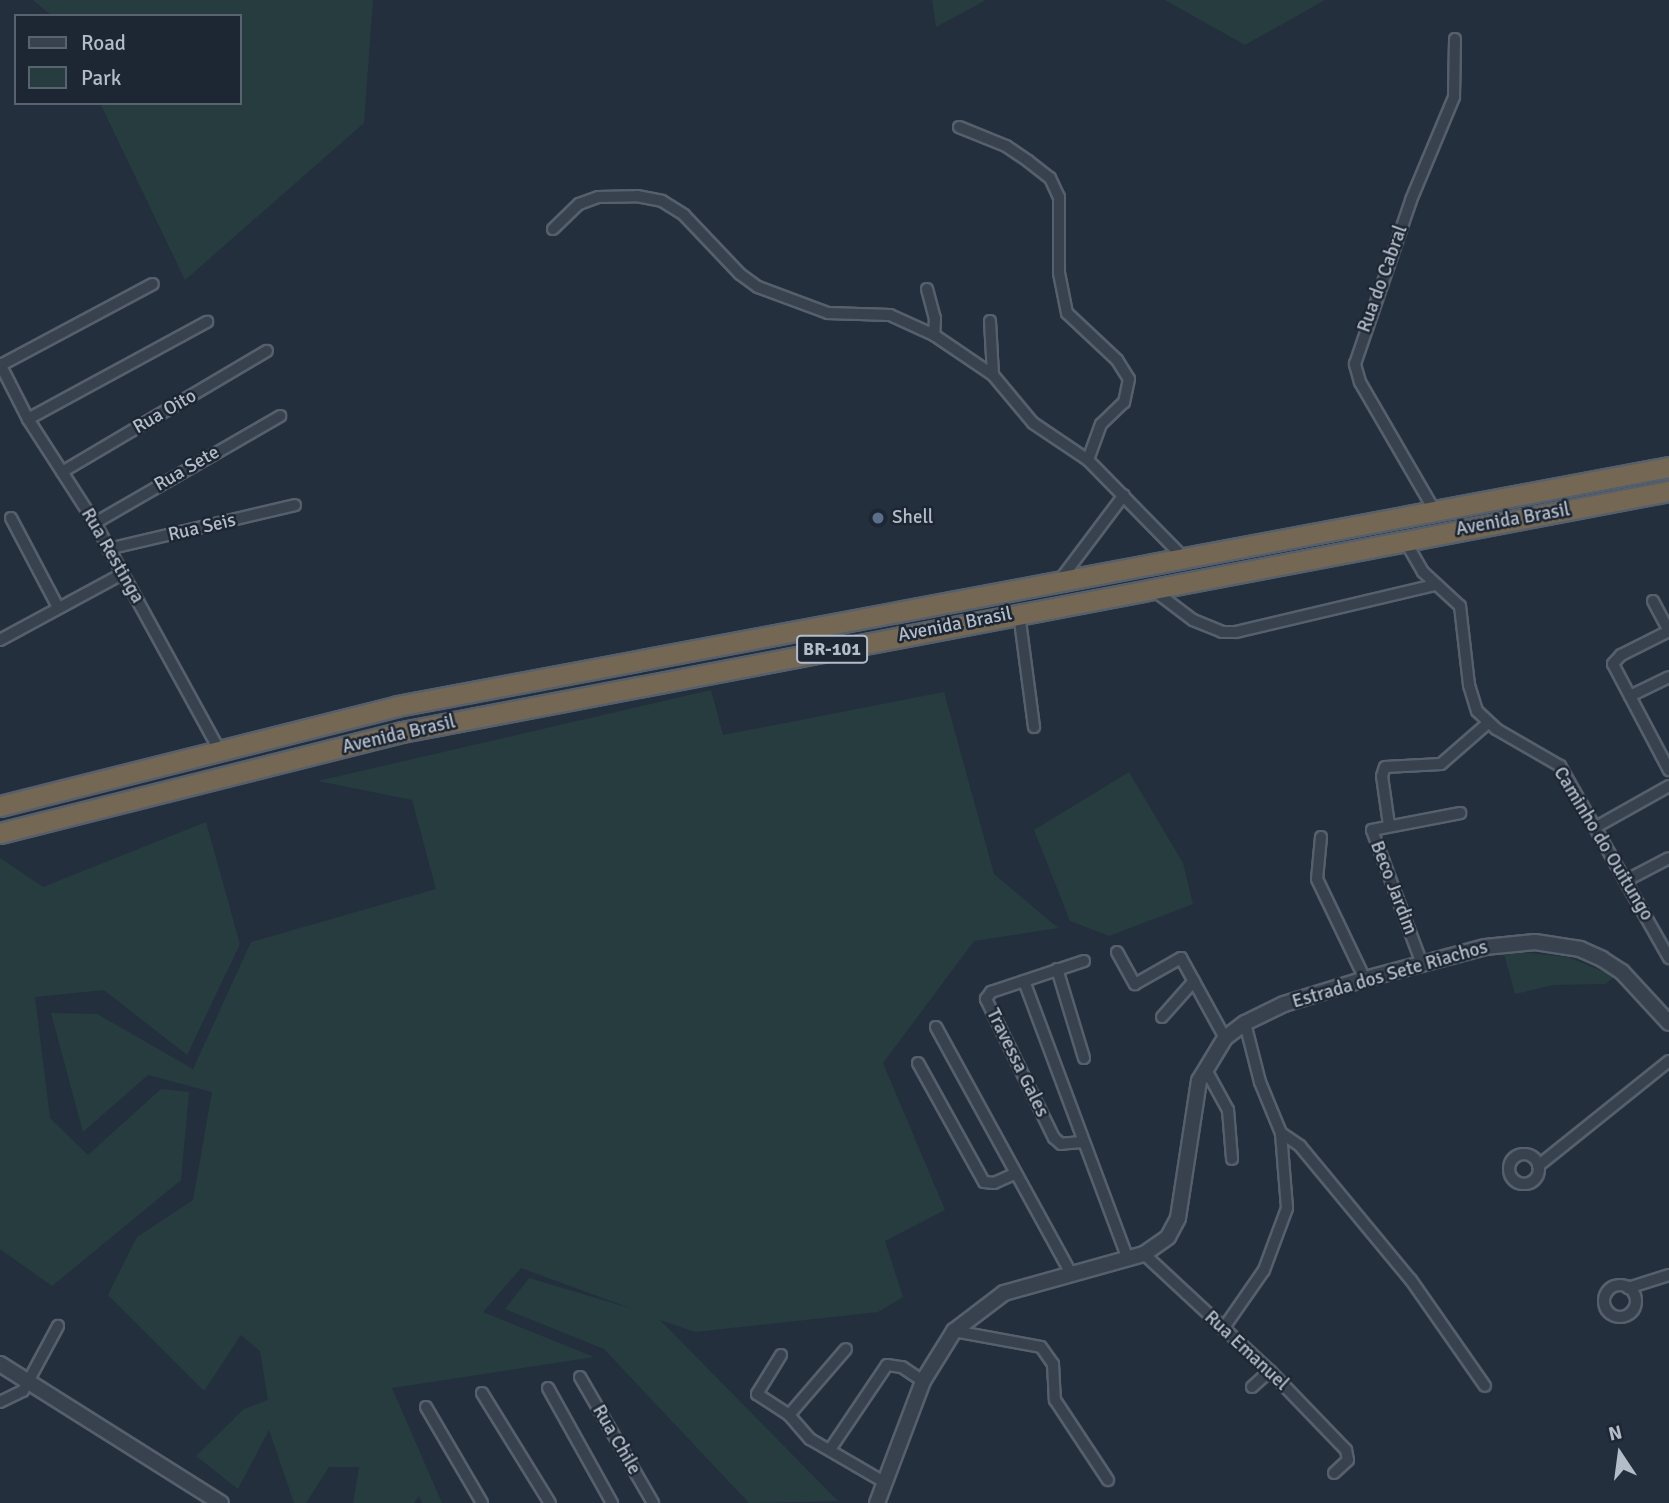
<!DOCTYPE html>
<html>
<head>
<meta charset="utf-8">
<style>
	body { margin:0 }
	#map { position:relative; width:1669px; height:1503px; overflow:hidden; background:#242f3e; font-family:Signika,sans-serif }
	div>[style] { position:absolute }
	.green>* { inset:0; background:#263c3f }
	.roads { filter:drop-shadow(2px 0 #565f6c) drop-shadow(-2px 0 #565f6c) drop-shadow(0 2px #565f6c) drop-shadow(0 -2px #565f6c) }
	.minor>* { height:10px; margin:-5px; padding:0 5px; transform-origin:5px; border-radius:5px; background:#38414e }
	.minor>.ring { margin:-5px; padding:0; box-sizing:content-box; background:none; border:10px solid #38414e; border-radius:50% }
	.tertiary>* { height:14px; margin:-7px; padding:0 7px; transform-origin:7px; border-radius:7px; background:#38414e }
	.motorway>* { height:19px; margin:-9.5px; padding:0 9.5px; transform-origin:9.5px; border-radius:9.5px; background:#746855 }
	.dots>* { width:19px; height:19px; translate:-50% -50%; box-sizing:border-box; border:4px solid #1d2633; border-radius:50% }
	span { translate:-50% -50%; white-space:nowrap; text-align:center; line-height:1.15; -webkit-text-stroke:5px #1d2633; paint-order:stroke }
	.shield-label span { padding:2px 5px; background:#1d2633; border:2px solid; border-radius:5px; -webkit-text-stroke-width:0 }
	.shield-label { font-size:18px; color:#b4bcc9; font-weight:700 }
	.street-label { font-size:19px; color:#b4bcc9 }
	.poi-label { font-size:19px; color:#b4bcc9 }
	.left { translate:0 -50%; text-align:left }
	.legend { position:absolute; left:14px; top:14px; width:228px; height:91px; box-sizing:border-box; background:#1d2633; border:2px solid #59626f; margin:0; padding:9px 12px; list-style:none; font-size:21px; color:#b4bcc9 }
	.legend li { display:flex; align-items:center; gap:14px; height:35px }
	.legend b { width:35px; border:2px solid #59626f }
	.north { position:absolute; left:1585px; top:1419px; width:70px; height:70px; -webkit-text-stroke:5px #1d2633; paint-order:stroke; rotate:347deg; font-size:19px; font-weight:700; line-height:28px; text-align:center; color:#b4bcc9 }
	.north::after { content:''; display:block; margin:auto; width:24px; height:32px; background:#b4bcc9; clip-path:polygon(50% 0,100% 100%,50% 72%,0 100%) }
</style>
</head>
<body>
<div id="map">
	<div class="green">
		<div style="clip-path:polygon(33px 0,373px 0,364px 123px,185px 280px,100px 103px,240px 103px,240px 16px,52px 16px)"></div>
		<div style="clip-path:polygon(932px 0,986px 0,936px 27px)"></div>
		<div style="clip-path:polygon(1165px 0,1325px 0,1245px 45px)"></div>
		<div style="clip-path:polygon(711px 690px,723px 735px,944px 692px,994px 874px,1058px 928px,974px 941px,883px 1063px,945px 1210px,885px 1241px,903px 1297px,878px 1312px,695px 1332px,660px 1320px,838px 1501px,749px 1503px,604px 1349px,505px 1309px,529px 1278px,633px 1309px,521px 1268px,483px 1312px,594px 1357px,392px 1388px,442px 1503px,422px 1503px,419px 1496px,414px 1503px,353px 1503px,359px 1467px,329px 1467px,306px 1503px,294px 1503px,269px 1430px,238px 1489px,196px 1456px,244px 1409px,268px 1400px,260px 1351px,241px 1335px,204px 1391px,108px 1295px,137px 1237px,193px 1200px,212px 1092px,148px 1075px,83px 1132px,51px 1013px,97px 1014px,193px 1069px,251px 942px,436px 889px,412px 800px,318px 781px)"></div>
		<div style="clip-path:polygon(1129px 772px,1183px 863px,1193px 904px,1109px 936px,1070px 921px,1034px 830px)"></div>
		<div style="clip-path:polygon(206px 822px,240px 944px,187px 1055px,104px 990px,35px 997px,50px 1118px,88px 1155px,161px 1089px,189px 1092px,181px 1180px,52px 1286px,0 1249px,0 858px,43px 887px)"></div>
		<div style="clip-path:polygon(1503px 950px,1568px 957px,1614px 976px,1606px 984px,1553px 985px,1515px 994px)"></div>
	</div>
	<div class="roads">
		<div class="minor">
			<div style="left:959px;top:127px;width:51px;rotate:22deg"></div>
			<div style="left:1006px;top:146px;width:27px;rotate:34deg"></div>
			<div style="left:1028px;top:161px;width:28px;rotate:38deg"></div>
			<div style="left:1050px;top:178px;width:21px;rotate:65deg"></div>
			<div style="left:1059px;top:197px;width:76px;rotate:90deg"></div>
			<div style="left:1059px;top:273px;width:41px;rotate:78.7deg"></div>
			<div style="left:1067px;top:313px;width:69px;rotate:43.2deg"></div>
			<div style="left:1117px;top:360px;width:22px;rotate:58deg"></div>
			<div style="left:1129px;top:379px;width:24px;rotate:102deg"></div>
			<div style="left:1124px;top:402px;width:32px;rotate:136deg"></div>
			<div style="left:1101px;top:424px;width:38px;rotate:110deg"></div>
			<div style="left:553px;top:229px;width:36px;rotate:-44deg"></div>
			<div style="left:579px;top:204px;width:20px;rotate:-20deg"></div>
			<div style="left:598px;top:197px;width:39px;rotate:-1deg"></div>
			<div style="left:637px;top:196px;width:25px;rotate:11deg"></div>
			<div style="left:662px;top:201px;width:26px;rotate:32deg"></div>
			<div style="left:684px;top:215px;width:81px;rotate:46.5deg"></div>
			<div style="left:740px;top:274px;width:22px;rotate:36deg"></div>
			<div style="left:758px;top:287px;width:75px;rotate:20.4deg"></div>
			<div style="left:828px;top:313px;width:62px;rotate:1.8deg"></div>
			<div style="left:890px;top:315px;width:48px;rotate:24.4deg"></div>
			<div style="left:934px;top:335px;width:71px;rotate:34.1deg"></div>
			<div style="left:993px;top:375px;width:62px;rotate:50.2deg"></div>
			<div style="left:1033px;top:423px;width:66px;rotate:33.9deg"></div>
			<div style="left:1088px;top:460px;width:136px;rotate:45.6deg"></div>
			<div style="left:927px;top:289px;width:30px;rotate:75deg"></div>
			<div style="left:935px;top:318px;width:17px;rotate:93deg"></div>
			<div style="left:990px;top:321px;width:54px;rotate:86.8deg"></div>
			<div style="left:0;top:364px;width:62px;rotate:63deg"></div>
			<div style="left:28px;top:419px;width:124px;rotate:57.2deg"></div>
			<div style="left:95px;top:523px;width:260px;rotate:61.3deg"></div>
			<div style="left:1px;top:365px;width:172px;rotate:-28.1deg"></div>
			<div style="left:28px;top:419px;width:204px;rotate:-28.5deg"></div>
			<div style="left:62px;top:472px;width:238px;rotate:-30.6deg"></div>
			<div style="left:1433px;top:508px;width:146px;rotate:-120.1deg"></div>
			<div style="left:1360px;top:382px;width:19px;rotate:-106deg"></div>
			<div style="left:1355px;top:364px;width:173px;rotate:-71.1deg"></div>
			<div style="left:1411px;top:200px;width:112px;rotate:-67.3deg"></div>
			<div style="left:1454px;top:97px;width:58px;rotate:-89deg"></div>
			<div style="left:11px;top:518px;width:101px;rotate:62.2deg"></div>
			<div style="left:95px;top:523px;width:214px;rotate:-30deg"></div>
			<div style="left:1404px;top:539px;width:38px;rotate:60deg"></div>
			<div style="left:1423px;top:572px;width:50px;rotate:42.6deg"></div>
			<div style="left:1460px;top:606px;width:80px;rotate:83.5deg"></div>
			<div style="left:1469px;top:685px;width:27px;rotate:73deg"></div>
			<div style="left:1477px;top:711px;width:26px;rotate:43deg"></div>
			<div style="left:1496px;top:729px;width:74px;rotate:30deg"></div>
			<div style="left:1560px;top:766px;width:221px;rotate:60.4deg"></div>
			<div style="left:108px;top:549px;width:192px;rotate:-13.2deg"></div>
			<div style="left:1060px;top:580px;width:106px;rotate:-53deg"></div>
			<div style="left:1152px;top:589px;width:51px;rotate:37.1deg"></div>
			<div style="left:1193px;top:620px;width:31px;rotate:22deg"></div>
			<div style="left:1222px;top:632px;width:14px"></div>
			<div style="left:1236px;top:632px;width:204px;rotate:-13.3deg"></div>
			<div style="left:1653px;top:601px;width:34px;rotate:62deg"></div>
			<div style="left:1019px;top:613px;width:115px;rotate:82.5deg"></div>
			<div style="left:1669px;top:631px;width:54px;rotate:153.4deg"></div>
			<div style="left:1621px;top:655px;width:12px;rotate:132deg"></div>
			<div style="left:1613px;top:664px;width:120px;rotate:62.2deg"></div>
			<div style="left:0;top:640px;width:139px;rotate:-28.4deg"></div>
			<div style="left:1630px;top:696px;width:43px;rotate:-26deg"></div>
			<div style="left:1389px;top:825px;width:49px;rotate:-98.1deg"></div>
			<div style="left:1382px;top:776px;width:9px;rotate:-72deg"></div>
			<div style="left:1385px;top:767px;width:56px;rotate:-3.1deg"></div>
			<div style="left:1441px;top:764px;width:62px;rotate:-41.1deg"></div>
			<div style="left:1596px;top:827px;width:84px;rotate:-29.3deg"></div>
			<div style="left:1321px;top:837px;width:42px;rotate:95.4deg"></div>
			<div style="left:1317px;top:879px;width:111px;rotate:64.4deg"></div>
			<div style="left:1627px;top:880px;width:47px;rotate:-27.6deg"></div>
			<div style="left:1117px;top:952px;width:37px;rotate:61deg"></div>
			<div style="left:1135px;top:984px;width:53px;rotate:-29.5deg"></div>
			<div style="left:1181px;top:958px;width:91px;rotate:61.2deg"></div>
			<div style="left:1422px;top:964px;width:143px;rotate:-110.5deg"></div>
			<div style="left:1372px;top:830px;width:90px;rotate:-10.9deg"></div>
			<div style="left:1057px;top:969px;width:93px;rotate:73.1deg"></div>
			<div style="left:1024px;top:981px;width:297px;rotate:69.5deg"></div>
			<div style="left:1162px;top:1017px;width:48px;rotate:-48.4deg"></div>
			<div style="left:936px;top:1027px;width:279px;rotate:61.3deg"></div>
			<div style="left:918px;top:1063px;width:136px;rotate:61deg"></div>
			<div style="left:984px;top:1182px;width:10px;rotate:6deg"></div>
			<div style="left:994px;top:1183px;width:24px;rotate:-24deg"></div>
			<div style="left:1205px;top:1068px;width:48px;rotate:61.3deg"></div>
			<div style="left:1228px;top:1110px;width:49px;rotate:85.3deg"></div>
			<div style="left:1281px;top:1133px;width:23px;rotate:34deg"></div>
			<div style="left:1300px;top:1146px;width:174px;rotate:50.4deg"></div>
			<div style="left:1411px;top:1280px;width:129px;rotate:55.1deg"></div>
			<div style="left:1082px;top:1142px;width:21px;rotate:175deg"></div>
			<div style="left:1061px;top:1144px;width:9px;rotate:-139deg"></div>
			<div style="left:1054px;top:1138px;width:155px;rotate:-116.1deg"></div>
			<div style="left:986px;top:999px;width:9px;rotate:-54deg"></div>
			<div style="left:991px;top:992px;width:98px;rotate:-18.4deg"></div>
			<div class="ring" style="left:1509px;top:1154px;width:20px;height:20px"></div>
			<div style="left:1538px;top:1166px;width:168px;rotate:-38.7deg"></div>
			<div style="left:1144px;top:1254px;width:172px;rotate:42.9deg"></div>
			<div style="left:1270px;top:1371px;width:110px;rotate:46.1deg"></div>
			<div style="left:1346px;top:1450px;width:10px;rotate:79deg"></div>
			<div style="left:1348px;top:1460px;width:19px;rotate:137deg"></div>
			<div class="ring" style="left:1604px;top:1285px;width:22px;height:22px"></div>
			<div style="left:1628px;top:1288px;width:43px;rotate:-17.6deg"></div>
			<div style="left:1223px;top:1329px;width:72px;rotate:-55.2deg"></div>
			<div style="left:1264px;top:1270px;width:66px;rotate:-69.6deg"></div>
			<div style="left:1287px;top:1208px;width:75px;rotate:-94.6deg"></div>
			<div style="left:1281px;top:1133px;width:55px;rotate:-112.4deg"></div>
			<div style="left:1260px;top:1082px;width:61px;rotate:-104.3deg"></div>
			<div style="left:954px;top:1331px;width:88px;rotate:10.4deg"></div>
			<div style="left:1041px;top:1347px;width:21px;rotate:55deg"></div>
			<div style="left:1053px;top:1364px;width:36px;rotate:87deg"></div>
			<div style="left:1055px;top:1400px;width:96px;rotate:56.5deg"></div>
			<div style="left:781px;top:1355px;width:46px;rotate:121.6deg"></div>
			<div style="left:757px;top:1394px;width:38px;rotate:33deg"></div>
			<div style="left:789px;top:1415px;width:32px;rotate:49deg"></div>
			<div style="left:810px;top:1439px;width:86px;rotate:30.2deg"></div>
			<div style="left:580px;top:1377px;width:146px;rotate:59.9deg"></div>
			<div style="left:1252px;top:1387px;width:24px;rotate:-42deg"></div>
			<div style="left:548px;top:1388px;width:132px;rotate:60.9deg"></div>
			<div style="left:482px;top:1393px;width:129px;rotate:58.3deg"></div>
			<div style="left:0;top:1402px;width:25px;rotate:-26deg"></div>
			<div style="left:23px;top:1391px;width:74px;rotate:-61.7deg"></div>
			<div style="left:426px;top:1407px;width:111px;rotate:59.7deg"></div>
			<div style="left:789px;top:1415px;width:87px;rotate:-49.2deg"></div>
			<div style="left:831px;top:1448px;width:100px;rotate:-56deg"></div>
			<div style="left:887px;top:1365px;width:15px;rotate:8deg"></div>
			<div style="left:902px;top:1367px;width:25px;rotate:34deg"></div>
		</div>
		<div class="tertiary">
			<div style="left:0;top:1364px;width:261px;rotate:32.2deg"></div>
			<div style="left:877px;top:1503px;width:130px;rotate:-69.3deg"></div>
			<div style="left:923px;top:1381px;width:59px;rotate:-58.2deg"></div>
			<div style="left:954px;top:1331px;width:63px;rotate:-37.2deg"></div>
			<div style="left:1004px;top:1293px;width:145px;rotate:-15.6deg"></div>
			<div style="left:1144px;top:1254px;width:29px;rotate:-35deg"></div>
			<div style="left:1168px;top:1237px;width:21px;rotate:-62deg"></div>
			<div style="left:1178px;top:1218px;width:139px;rotate:-81.3deg"></div>
			<div style="left:1199px;top:1081px;width:50px;rotate:-58.8deg"></div>
			<div style="left:1225px;top:1038px;width:25px;rotate:-37deg"></div>
			<div style="left:1245px;top:1023px;width:43px;rotate:-26deg"></div>
			<div style="left:1284px;top:1004px;width:85px;rotate:-17.2deg"></div>
			<div style="left:1365px;top:979px;width:124px;rotate:-14.9deg"></div>
			<div style="left:1485px;top:947px;width:50px;rotate:-5.7deg"></div>
			<div style="left:1535px;top:942px;width:46px;rotate:8.8deg"></div>
			<div style="left:1580px;top:949px;width:24px;rotate:24deg"></div>
			<div style="left:1602px;top:959px;width:24px;rotate:33deg"></div>
			<div style="left:1622px;top:972px;width:69px;rotate:47.3deg"></div>
		</div>
		<div class="motorway">
			<div style="left:0;top:806px;width:409px;rotate:-14.1deg"></div>
			<div style="left:397px;top:706px;width:1294px;rotate:-10.64deg"></div>
			<div style="left:0;top:833px;width:414px;rotate:-14.1deg"></div>
			<div style="left:402px;top:732px;width:1290px;rotate:-10.77deg"></div>
		</div>
	</div>
	<div class="dots">
		<div style="left:878px;top:518px;background:#5c6f8a"></div>
	</div>
	<div class="shield-label">
		<span style="left:832px;top:649px">BR-101</span>
	</div>
	<div class="street-label">
		<span style="left:1383px;top:279px;rotate:-70deg">Rua do Cabral</span>
		<span style="left:165px;top:412px;rotate:-30deg">Rua Oito</span>
		<span style="left:187px;top:469px;rotate:-30deg">Rua Sete</span>
		<span style="left:1513px;top:520px;rotate:-10deg">Avenida Brasil</span>
		<span style="left:202px;top:528px;rotate:-13deg">Rua Seis</span>
		<span style="left:112px;top:556px;rotate:60deg">Rua Restinga</span>
		<span style="left:955px;top:625px;rotate:-11deg">Avenida Brasil</span>
		<span style="left:399px;top:735px;rotate:-13deg">Avenida Brasil</span>
		<span style="left:1603px;top:844px;rotate:59deg">Caminho do Ouitungo</span>
		<span style="left:1393px;top:888px;rotate:69deg">Beco Jardim</span>
		<span style="left:1390px;top:975px;rotate:-16deg">Estrada dos Sete Riachos</span>
		<span style="left:1017px;top:1063px;rotate:64deg">Travessa Gales</span>
		<span style="left:1246px;top:1351px;rotate:43deg">Rua Emanuel</span>
		<span style="left:616px;top:1440px;rotate:60deg">Rua Chile</span>
	</div>
	<div class="poi-label">
		<span class="left" style="left:892px;top:518px">Shell</span>
	</div>
	<ul class="legend">
	<li><b style="height:9px;background:#38414e"></b>Road</li>
	<li><b style="height:19px;background:#263c3f"></b>Park</li>
	</ul>
	<div class="north">N</div>
</div>
</body>
</html>
